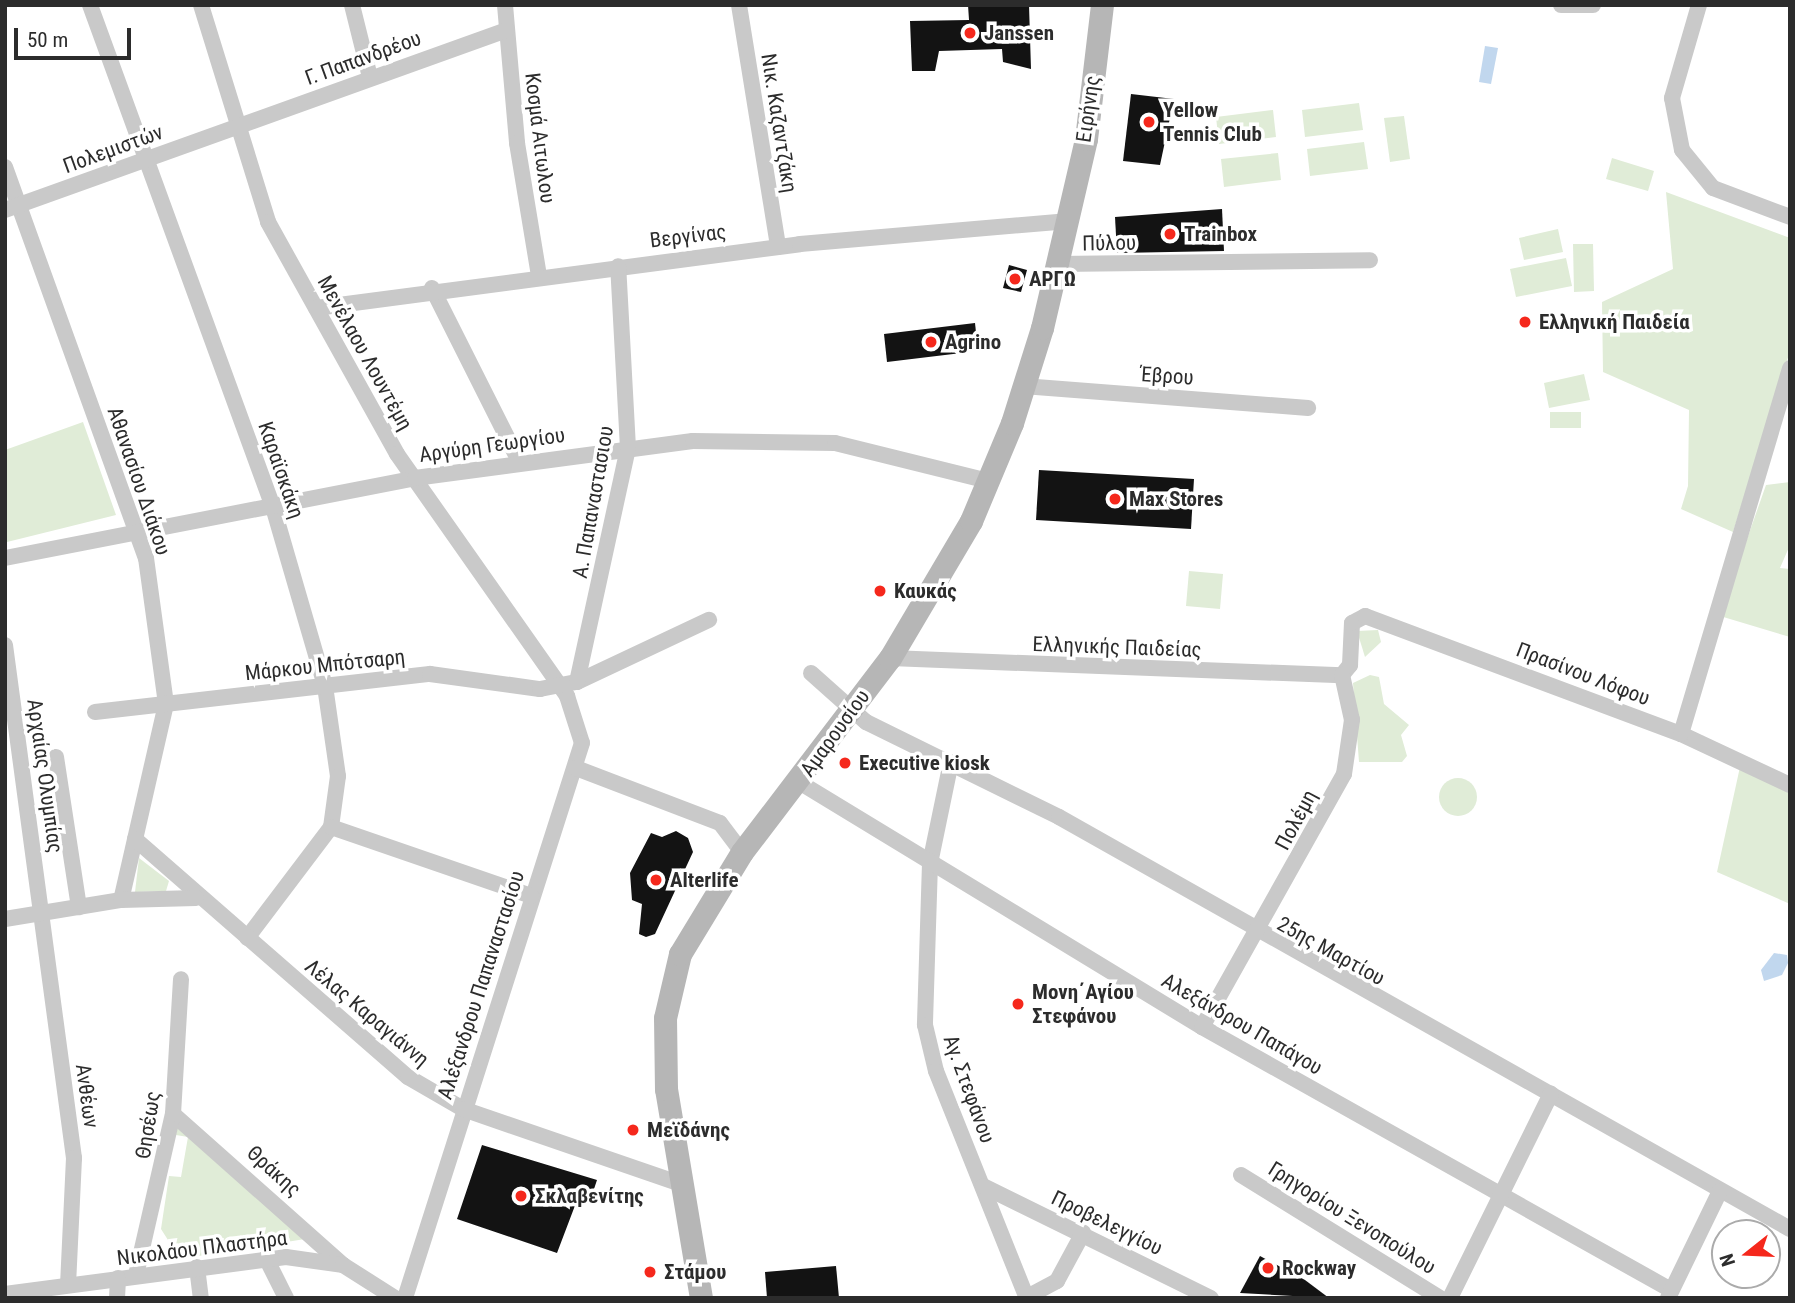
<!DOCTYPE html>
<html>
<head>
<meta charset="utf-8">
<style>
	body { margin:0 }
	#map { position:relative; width:1795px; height:1303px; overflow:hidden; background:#fff; font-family:"Roboto Condensed",sans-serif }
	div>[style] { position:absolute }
	.green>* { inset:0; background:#e0ecd7 }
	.round { border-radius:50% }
	.water>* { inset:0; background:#c1d7ee }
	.building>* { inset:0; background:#131313 }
	.street>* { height:16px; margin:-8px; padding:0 8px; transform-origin:8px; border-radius:8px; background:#c9c9c9 }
	.secondary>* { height:23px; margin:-11.5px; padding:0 11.5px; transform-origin:11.5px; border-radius:11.5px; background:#b6b6b6 }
	.dots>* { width:19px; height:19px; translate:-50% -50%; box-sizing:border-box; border:4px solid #fff; border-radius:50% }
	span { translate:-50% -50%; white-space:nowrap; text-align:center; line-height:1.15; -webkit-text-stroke:7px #fff; paint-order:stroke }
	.poi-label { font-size:21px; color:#2c2c2c; font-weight:700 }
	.left { translate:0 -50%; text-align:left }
	.street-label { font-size:21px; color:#2c2c2c }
	.frame { position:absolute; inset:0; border:7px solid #2c2c2c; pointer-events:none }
	.north { position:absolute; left:1711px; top:1219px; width:70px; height:70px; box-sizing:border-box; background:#fff; border:2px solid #ababab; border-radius:50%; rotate:252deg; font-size:19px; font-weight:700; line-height:28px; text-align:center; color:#2c2c2c }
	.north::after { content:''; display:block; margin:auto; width:24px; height:32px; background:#f5281c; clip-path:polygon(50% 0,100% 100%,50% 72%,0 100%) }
	.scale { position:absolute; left:14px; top:28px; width:117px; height:32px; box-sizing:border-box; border:4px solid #2c2c2c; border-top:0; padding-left:9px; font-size:21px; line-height:24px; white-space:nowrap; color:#2c2c2c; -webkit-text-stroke:5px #fff; paint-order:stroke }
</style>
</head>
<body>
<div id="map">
	<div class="green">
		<div style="clip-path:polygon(1359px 103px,1363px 130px,1305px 137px,1302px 110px)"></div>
		<div style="clip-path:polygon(1273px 110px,1276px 137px,1219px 144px,1216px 117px)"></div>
		<div style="clip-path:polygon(1404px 116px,1410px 159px,1390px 162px,1384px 118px)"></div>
		<div style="clip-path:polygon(1364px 142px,1368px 169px,1310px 176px,1307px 149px)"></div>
		<div style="clip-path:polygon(1278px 153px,1281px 180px,1224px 187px,1221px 159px)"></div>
		<div style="clip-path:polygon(1612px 158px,1654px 171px,1648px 191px,1606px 179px)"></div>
		<div style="clip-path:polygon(1666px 192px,1790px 238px,1790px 351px,1733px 532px,1681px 509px,1688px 486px,1689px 410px,1603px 372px,1602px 302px,1673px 269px)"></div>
		<div style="clip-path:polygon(1558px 229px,1563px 252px,1524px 260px,1519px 238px)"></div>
		<div style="clip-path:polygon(1573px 244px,1593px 244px,1594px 291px,1574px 292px)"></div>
		<div style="clip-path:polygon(1566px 258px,1572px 286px,1516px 297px,1510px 269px)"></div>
		<div style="clip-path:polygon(1584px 374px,1590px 400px,1549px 408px,1544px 383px)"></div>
		<div style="clip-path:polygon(1550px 412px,1581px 412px,1581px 428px,1550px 428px)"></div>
		<div style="clip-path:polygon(83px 422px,116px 515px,7px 542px,5px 450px)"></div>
		<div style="clip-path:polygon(1790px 482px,1790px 545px,1780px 568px,1790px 569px,1790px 637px,1720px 616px,1766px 485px)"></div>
		<div style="clip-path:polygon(1189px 571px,1223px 574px,1220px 609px,1186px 606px)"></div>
		<div style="clip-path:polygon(1378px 630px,1381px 642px,1365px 657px,1357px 631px)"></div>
		<div style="clip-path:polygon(1370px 675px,1379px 677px,1384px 704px,1409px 725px,1401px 735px,1407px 756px,1402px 762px,1359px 762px,1353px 683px)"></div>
		<div style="clip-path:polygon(1740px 767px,1790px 787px,1790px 904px,1717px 872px)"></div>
		<div class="round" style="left:1439px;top:778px;width:38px;height:38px"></div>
		<div style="clip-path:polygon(139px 858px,169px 881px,166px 891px,135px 892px)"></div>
		<div style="clip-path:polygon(177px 1126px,305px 1239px,180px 1259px,161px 1229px,169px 1176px,181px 1177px,188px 1137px,176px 1135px)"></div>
	</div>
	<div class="water">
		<div style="clip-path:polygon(1485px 46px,1498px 48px,1491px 84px,1479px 82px)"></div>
		<div style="clip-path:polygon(1774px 953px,1787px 955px,1788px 963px,1782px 975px,1764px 981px,1761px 970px)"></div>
	</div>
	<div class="building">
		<div style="clip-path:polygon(968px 5px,1029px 5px,1031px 69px,1003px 62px,1002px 49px,939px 51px,935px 71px,912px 71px,910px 21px,969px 20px)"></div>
		<div style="clip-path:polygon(1131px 94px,1174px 99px,1160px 165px,1123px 161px)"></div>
		<div style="clip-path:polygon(1222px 209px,1224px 251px,1117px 253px,1115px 217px)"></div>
		<div style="clip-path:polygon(1009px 265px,1027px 270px,1021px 292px,1003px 288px)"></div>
		<div style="clip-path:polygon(975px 323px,978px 351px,887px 362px,884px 334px)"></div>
		<div style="clip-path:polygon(1039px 470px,1194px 479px,1191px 529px,1036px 520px)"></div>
		<div style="clip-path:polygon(676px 831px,688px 838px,693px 852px,655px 934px,646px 937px,639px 934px,642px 904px,632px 900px,630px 873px,651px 833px,662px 837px)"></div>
		<div style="clip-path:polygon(482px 1145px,597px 1180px,591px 1198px,579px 1195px,557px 1253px,457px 1219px)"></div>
		<div style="clip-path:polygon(1260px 1256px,1305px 1280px,1329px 1298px,1240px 1293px)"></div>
		<div style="clip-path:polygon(836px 1266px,839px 1298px,767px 1298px,765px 1272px)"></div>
	</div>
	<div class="street">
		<div style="left:90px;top:5px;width:534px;rotate:69.97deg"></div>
		<div style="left:273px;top:507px;width:186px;rotate:73.8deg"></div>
		<div style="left:325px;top:686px;width:91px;rotate:81.8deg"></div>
		<div style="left:338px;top:776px;width:51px;rotate:97.8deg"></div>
		<div style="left:331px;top:827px;width:139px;rotate:127.1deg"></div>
		<div style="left:201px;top:5px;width:227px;rotate:72.8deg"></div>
		<div style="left:268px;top:222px;width:265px;rotate:60.9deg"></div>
		<div style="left:397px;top:454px;width:296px;rotate:54.9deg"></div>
		<div style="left:567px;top:696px;width:49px;rotate:72.3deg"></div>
		<div style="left:582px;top:743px;width:583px;rotate:107.69deg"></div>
		<div style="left:352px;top:5px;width:74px;rotate:76deg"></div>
		<div style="left:505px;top:5px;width:139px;rotate:85deg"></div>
		<div style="left:517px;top:143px;width:135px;rotate:80.6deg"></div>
		<div style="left:739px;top:5px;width:245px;rotate:80.8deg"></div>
		<div style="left:1561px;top:5px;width:32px"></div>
		<div style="left:1699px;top:5px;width:97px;rotate:106.2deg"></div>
		<div style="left:1672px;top:98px;width:53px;rotate:79.1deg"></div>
		<div style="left:1682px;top:150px;width:49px;rotate:50.8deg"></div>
		<div style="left:1713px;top:188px;width:82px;rotate:20.6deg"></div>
		<div style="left:5px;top:167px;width:416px;rotate:70.2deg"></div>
		<div style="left:146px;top:558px;width:147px;rotate:82.2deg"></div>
		<div style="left:166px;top:704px;width:201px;rotate:102.9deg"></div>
		<div style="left:5px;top:210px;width:533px;rotate:-19.73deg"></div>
		<div style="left:1058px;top:264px;width:312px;rotate:-0.7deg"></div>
		<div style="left:432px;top:288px;width:194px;rotate:63.3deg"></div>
		<div style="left:316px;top:308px;width:488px;rotate:-7.5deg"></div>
		<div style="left:800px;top:244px;width:267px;rotate:-4.9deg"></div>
		<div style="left:1023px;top:386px;width:286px;rotate:4.4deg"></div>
		<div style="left:5px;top:558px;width:418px;rotate:-11deg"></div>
		<div style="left:415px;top:478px;width:280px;rotate:-7.6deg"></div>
		<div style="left:693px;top:441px;width:142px;rotate:0.8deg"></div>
		<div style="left:835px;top:443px;width:158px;rotate:13.9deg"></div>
		<div style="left:5px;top:645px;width:518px;rotate:82.34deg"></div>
		<div style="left:74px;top:1158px;width:127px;rotate:92.7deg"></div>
		<div style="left:890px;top:658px;width:452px;rotate:2.2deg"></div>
		<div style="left:811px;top:673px;width:74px;rotate:41.7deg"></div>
		<div style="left:866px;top:722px;width:215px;rotate:26.2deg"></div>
		<div style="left:1059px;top:817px;width:839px;rotate:29.41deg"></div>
		<div style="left:1342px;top:675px;width:13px;rotate:-51deg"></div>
		<div style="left:1350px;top:665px;width:42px;rotate:-87.3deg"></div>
		<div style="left:1352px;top:623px;width:15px;rotate:-28deg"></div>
		<div style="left:1365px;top:616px;width:337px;rotate:20.5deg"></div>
		<div style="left:1681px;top:734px;width:120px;rotate:25.1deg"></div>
		<div style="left:577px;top:682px;width:146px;rotate:-25.2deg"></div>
		<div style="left:95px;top:712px;width:337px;rotate:-6.5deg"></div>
		<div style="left:430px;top:674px;width:111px;rotate:7.8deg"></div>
		<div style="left:540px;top:689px;width:38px;rotate:-11deg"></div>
		<div style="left:577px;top:682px;width:239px;rotate:-77.7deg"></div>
		<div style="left:628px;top:448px;width:182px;rotate:-93.1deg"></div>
		<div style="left:1681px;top:734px;width:382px;rotate:-73.4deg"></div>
		<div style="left:56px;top:757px;width:152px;rotate:81.3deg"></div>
		<div style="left:951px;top:762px;width:103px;rotate:101.7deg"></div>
		<div style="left:930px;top:863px;width:162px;rotate:91.8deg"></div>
		<div style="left:925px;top:1025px;width:47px;rotate:76.6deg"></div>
		<div style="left:936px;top:1071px;width:245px;rotate:68.2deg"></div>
		<div style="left:576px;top:768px;width:154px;rotate:20.9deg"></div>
		<div style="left:720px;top:823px;width:36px;rotate:53deg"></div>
		<div style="left:799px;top:782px;width:472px;rotate:31.3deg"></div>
		<div style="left:1202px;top:1027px;width:538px;rotate:29.28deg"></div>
		<div style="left:331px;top:827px;width:212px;rotate:19deg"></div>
		<div style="left:135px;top:839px;width:362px;rotate:41.1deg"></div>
		<div style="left:408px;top:1077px;width:64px;rotate:30.2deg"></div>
		<div style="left:463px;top:1109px;width:234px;rotate:19deg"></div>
		<div style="left:5px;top:919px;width:118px;rotate:-9.3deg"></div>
		<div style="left:121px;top:900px;width:75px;rotate:-1.5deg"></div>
		<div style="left:1202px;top:1027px;width:290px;rotate:-60.7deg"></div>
		<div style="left:1344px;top:774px;width:55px;rotate:-81.6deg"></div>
		<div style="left:1352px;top:720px;width:46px;rotate:-102.5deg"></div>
		<div style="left:173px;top:1114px;width:227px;rotate:41.6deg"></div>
		<div style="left:1241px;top:1175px;width:234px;rotate:31.7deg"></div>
		<div style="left:983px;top:1186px;width:254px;rotate:26.2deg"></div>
		<div style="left:266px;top:1258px;width:45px;rotate:63.4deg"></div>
		<div style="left:197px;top:1267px;width:31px;rotate:83deg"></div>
		<div style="left:136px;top:1275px;width:165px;rotate:-77.1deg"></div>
		<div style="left:173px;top:1114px;width:135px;rotate:-86.6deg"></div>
		<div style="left:5px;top:1294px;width:283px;rotate:-7.5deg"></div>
		<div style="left:286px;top:1257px;width:58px;rotate:8deg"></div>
		<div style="left:343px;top:1265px;width:62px;rotate:32.4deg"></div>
		<div style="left:1027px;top:1297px;width:34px;rotate:-28deg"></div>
		<div style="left:1057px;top:1281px;width:55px;rotate:-61.6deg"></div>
		<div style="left:117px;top:1298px;width:20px;rotate:-87deg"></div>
		<div style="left:1450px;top:1298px;width:228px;rotate:-63.7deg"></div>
		<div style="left:1668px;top:1298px;width:119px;rotate:-64.1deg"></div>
	</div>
	<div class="secondary">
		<div style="left:701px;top:1298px;width:212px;rotate:-99.5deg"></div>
		<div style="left:666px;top:1089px;width:71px;rotate:-90.8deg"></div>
		<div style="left:665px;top:1018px;width:66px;rotate:-76.8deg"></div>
		<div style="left:680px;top:954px;width:119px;rotate:-58.7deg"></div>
		<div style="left:742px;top:852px;width:244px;rotate:-52.7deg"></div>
		<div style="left:890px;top:658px;width:159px;rotate:-59.4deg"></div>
		<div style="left:971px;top:521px;width:106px;rotate:-67.3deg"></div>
		<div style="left:1012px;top:423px;width:100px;rotate:-72.5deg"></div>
		<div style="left:1042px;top:328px;width:194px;rotate:-76.9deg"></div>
		<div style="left:1086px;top:139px;width:135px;rotate:-83.2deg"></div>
	</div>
	<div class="dots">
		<div style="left:970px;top:33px;background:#f5281c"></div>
		<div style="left:1149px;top:122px;background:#f5281c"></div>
		<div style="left:1170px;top:234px;background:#f5281c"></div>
		<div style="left:1015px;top:279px;background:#f5281c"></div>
		<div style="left:1525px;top:322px;background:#f5281c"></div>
		<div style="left:931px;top:342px;background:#f5281c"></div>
		<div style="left:1115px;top:499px;background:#f5281c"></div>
		<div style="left:880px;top:591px;background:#f5281c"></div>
		<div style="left:845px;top:763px;background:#f5281c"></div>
		<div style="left:656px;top:880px;background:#f5281c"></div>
		<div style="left:1018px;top:1004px;background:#f5281c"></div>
		<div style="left:633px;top:1130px;background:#f5281c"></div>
		<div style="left:521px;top:1196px;background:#f5281c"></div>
		<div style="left:1268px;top:1268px;background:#f5281c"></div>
		<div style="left:650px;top:1272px;background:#f5281c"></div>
	</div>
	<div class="poi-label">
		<span class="left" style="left:984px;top:33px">Janssen</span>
		<span class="left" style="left:1163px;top:122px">Yellow<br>Tennis Club</span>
		<span class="left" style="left:1184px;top:234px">Trainbox</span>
		<span class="left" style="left:1029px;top:279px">ΑΡΓΩ</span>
		<span class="left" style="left:1539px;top:322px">Ελληνική Παιδεία</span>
		<span class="left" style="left:945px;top:342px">Agrino</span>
		<span class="left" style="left:1129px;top:499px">Max Stores</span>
		<span class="left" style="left:894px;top:591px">Καυκάς</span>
		<span class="left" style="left:859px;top:763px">Executive kiosk</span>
		<span class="left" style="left:670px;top:880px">Alterlife</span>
		<span class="left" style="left:1032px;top:1004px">Μονη΄Αγίου<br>Στεφάνου</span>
		<span class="left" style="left:647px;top:1130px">Μεϊδάνης</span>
		<span class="left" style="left:535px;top:1196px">Σκλαβενίτης</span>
		<span class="left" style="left:1282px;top:1268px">Rockway</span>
		<span class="left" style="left:664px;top:1272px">Στάμου</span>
	</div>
	<div class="street-label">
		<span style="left:363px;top:58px;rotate:-20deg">Γ. Παπανδρέου</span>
		<span style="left:1088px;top:109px;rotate:-82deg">Ειρήνης</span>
		<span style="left:779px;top:123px;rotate:81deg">Νικ. Καζαντζάκη</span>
		<span style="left:540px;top:138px;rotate:83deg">Κοσμά Αιτωλου</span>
		<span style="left:113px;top:149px;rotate:-20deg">Πολεμιστών</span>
		<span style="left:688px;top:236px;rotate:-7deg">Βεργίνας</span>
		<span style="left:1109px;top:243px;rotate:-1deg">Πύλου</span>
		<span style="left:365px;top:353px;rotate:61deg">Μενέλαου Λουντέμη</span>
		<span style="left:1167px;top:376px;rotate:4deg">Έβρου</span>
		<span style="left:492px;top:445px;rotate:-8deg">Αργύρη Γεωργίου</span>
		<span style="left:281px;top:470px;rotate:71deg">Καραϊσκάκη</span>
		<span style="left:139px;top:481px;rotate:71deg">Αθανασίου Διάκου</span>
		<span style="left:593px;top:502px;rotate:-80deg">Α. Παπαναστασιου</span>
		<span style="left:1117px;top:647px;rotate:2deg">Ελληνικής Παιδείας</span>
		<span style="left:325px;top:665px;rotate:-6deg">Μάρκου Μπότσαρη</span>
		<span style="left:1583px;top:674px;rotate:21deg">Πρασίνου Λόφου</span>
		<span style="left:835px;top:733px;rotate:-54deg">Αμαρουσίου</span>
		<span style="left:45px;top:776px;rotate:82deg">Αρχαίας Ολυμπίας</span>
		<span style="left:1296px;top:820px;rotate:-62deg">Πολέμη</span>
		<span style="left:1331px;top:951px;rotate:29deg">25ης Μαρτίου</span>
		<span style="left:481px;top:985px;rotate:-72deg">Αλέξανδρου Παπαναστασίου</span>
		<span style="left:367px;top:1013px;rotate:40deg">Λέλας Καραγιάννη</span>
		<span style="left:1242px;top:1024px;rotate:30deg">Αλεξάνδρου Παπάγου</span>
		<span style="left:969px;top:1089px;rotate:70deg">Αγ. Στεφάνου</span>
		<span style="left:87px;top:1096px;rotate:82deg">Ανθέων</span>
		<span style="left:148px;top:1125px;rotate:-81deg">Θησέως</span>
		<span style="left:274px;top:1171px;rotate:42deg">Θράκης</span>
		<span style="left:1352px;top:1218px;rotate:32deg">Γρηγορίου Ξενοπούλου</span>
		<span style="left:1107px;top:1223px;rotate:26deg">Προβελεγγίου</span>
		<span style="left:202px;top:1248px;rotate:-7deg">Νικολάου Πλαστήρα</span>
	</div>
	<div class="frame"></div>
	<div class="north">N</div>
	<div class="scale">50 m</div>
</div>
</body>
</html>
